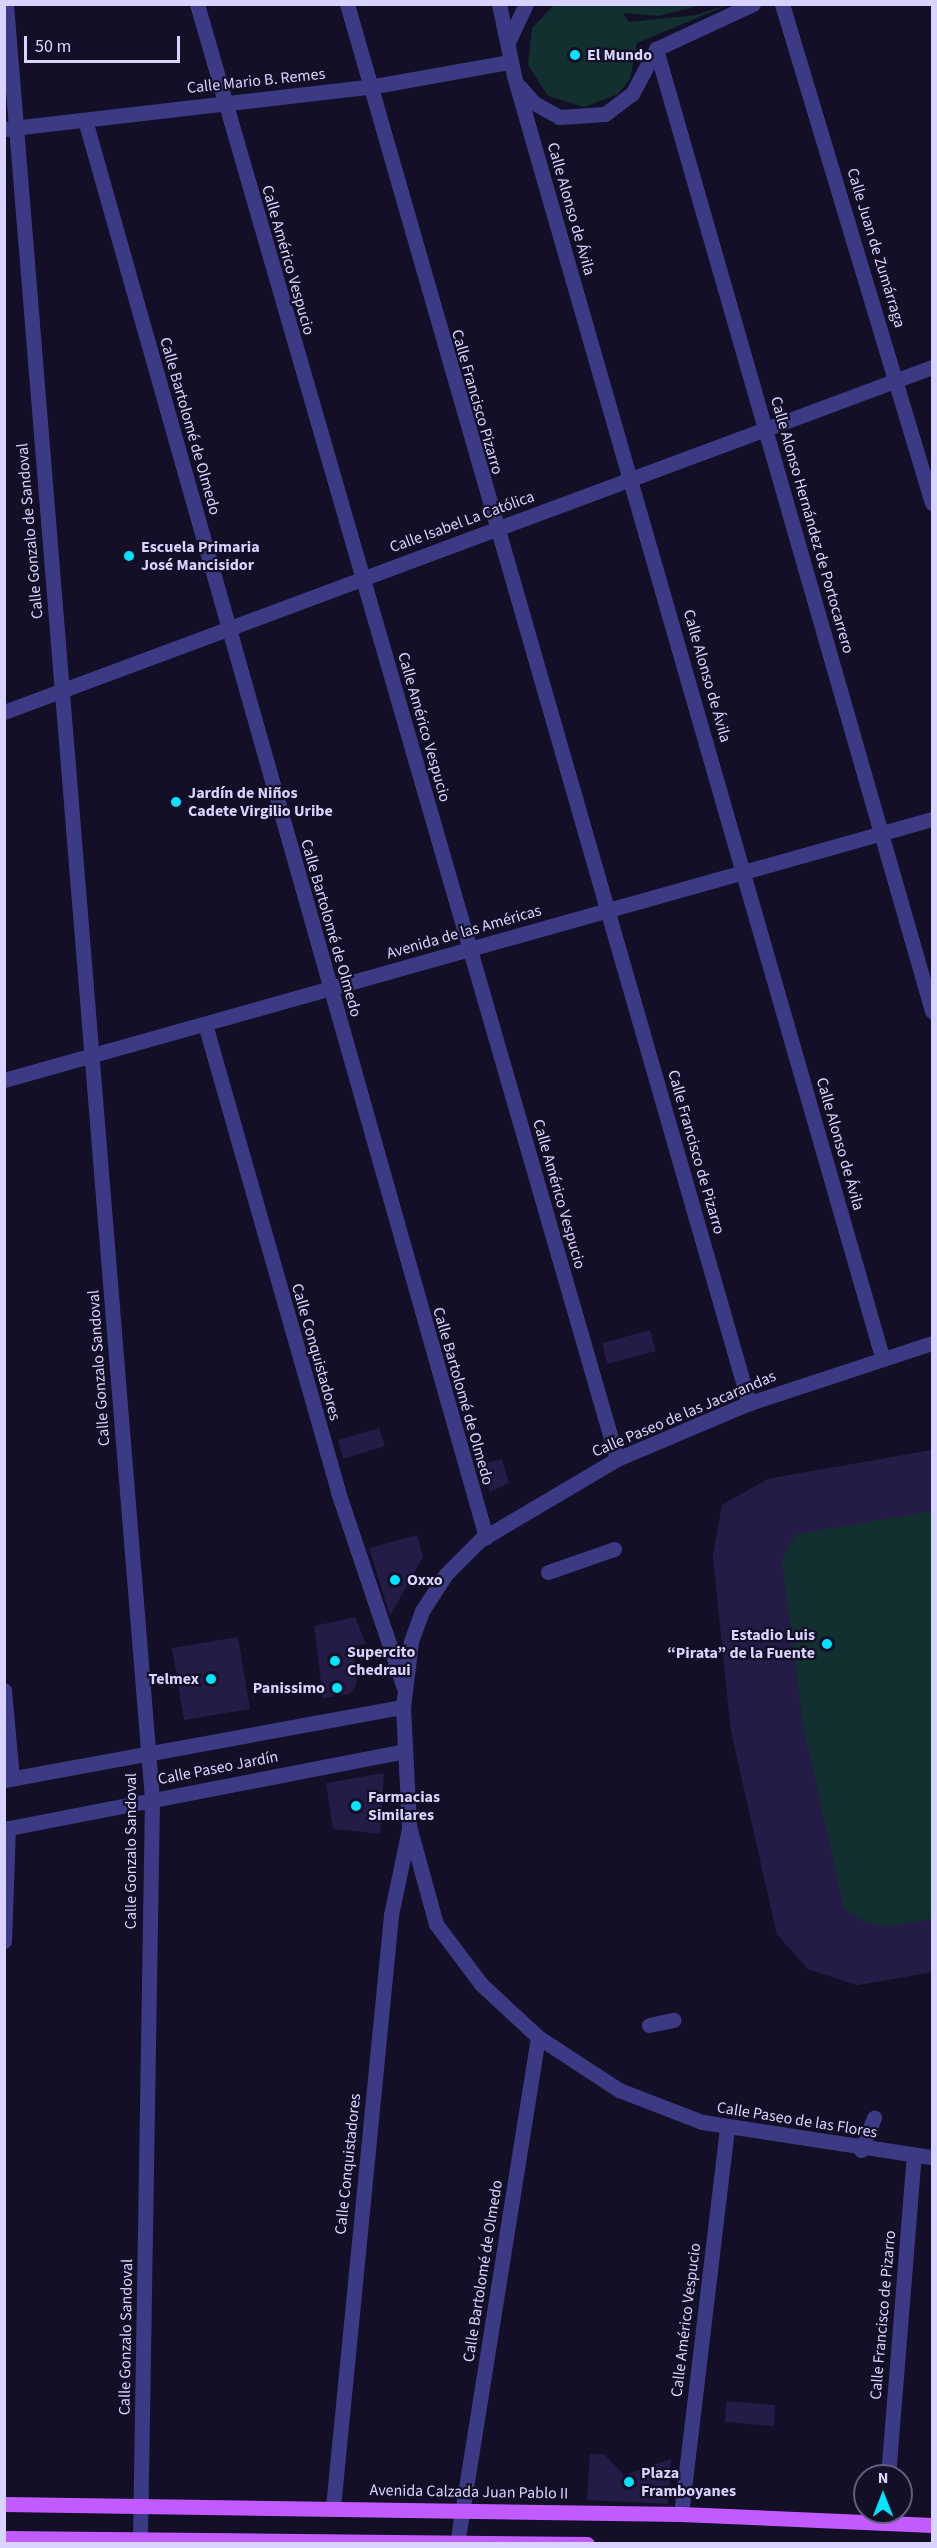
<!DOCTYPE html>
<html>
<head>
<meta charset="utf-8">
<style>
	body { margin:0 }
	#map { position:relative; width:937px; height:2548px; overflow:hidden; background:#130f26; font-family:"Source Sans 3",sans-serif }
	div>[style] { position:absolute }
	.green>* { inset:0; background:#12302f }
	.building>* { inset:0; background:#241b47 }
	.minor>* { height:15px; margin:-7.5px; padding:0 7.5px; transform-origin:7.5px; border-radius:7.5px; background:#3d3a85 }
	.major>* { height:15px; margin:-7.5px; padding:0 7.5px; transform-origin:7.5px; border-radius:7.5px; background:#c25bff }
	.dots>* { width:16px; height:16px; translate:-50% -50%; box-sizing:border-box; border:3px solid #130f26; border-radius:50% }
	span { translate:-50% -50%; white-space:nowrap; text-align:center; line-height:1.15; -webkit-text-stroke:4.5px #130f26; paint-order:stroke }
	.poi-label { font-size:16px; color:#d9d4ff; font-weight:700 }
	.left { translate:0 -50%; text-align:left }
	.right { translate:-100% -50%; text-align:right }
	.street-label { font-size:16px; color:#d9d4ff }
	.frame { position:absolute; inset:0; border:6px solid #d9d4ff; pointer-events:none }
	.north { position:absolute; left:853px; top:2464px; width:60px; height:60px; box-sizing:border-box; background:#130f26; border:2px solid #625e7d; border-radius:50%; rotate:0deg; font-size:16px; font-weight:700; line-height:24px; text-align:center; color:#d9d4ff }
	.north::after { content:''; display:block; margin:auto; width:21px; height:27px; background:#00e5ff; clip-path:polygon(50% 0,100% 100%,50% 72%,0 100%) }
	.scale { position:absolute; left:24px; top:36px; width:156px; height:27px; box-sizing:border-box; border:3px solid #d9d4ff; border-top:0; padding-left:8px; font-size:18px; line-height:21px; white-space:nowrap; color:#d9d4ff; -webkit-text-stroke:4px #130f26; paint-order:stroke }
</style>
</head>
<body>
<div id="map">
	<div class="green">
		<div style="clip-path:polygon(554px 5px,702px 5px,658px 16px,623px 13px,629px 22px,695px 15px,728px 5px,637px 43px,630px 79px,618px 94px,584px 107px,548px 96px,528px 65px,532px 28px)"></div>
		<div style="clip-path:polygon(932px 1450px,932px 1972px,857px 1985px,808px 1969px,777px 1934px,731px 1731px,713px 1556px,722px 1505px,768px 1479px)"></div>
	</div>
	<div class="building">
		<div style="clip-path:polygon(650px 1330px,656px 1351px,607px 1364px,602px 1343px)"></div>
		<div style="clip-path:polygon(379px 1428px,385px 1446px,343px 1459px,338px 1440px)"></div>
		<div style="clip-path:polygon(933px 1450px,933px 1511px,796px 1534px,782px 1559px,803px 1725px,844px 1908px,864px 1922px,885px 1927px,933px 1919px,933px 1972px,857px 1985px,808px 1969px,777px 1934px,731px 1731px,713px 1556px,722px 1505px,768px 1479px)"></div>
		<div style="clip-path:polygon(502px 1459px,509px 1483px,490px 1492px,482px 1464px)"></div>
		<div style="clip-path:polygon(417px 1535px,423px 1557px,390px 1616px,369px 1548px)"></div>
		<div style="clip-path:polygon(355px 1617px,366px 1644px,353px 1646px,357px 1683px,350px 1694px,323px 1698px,314px 1626px)"></div>
		<div style="clip-path:polygon(238px 1637px,250px 1709px,184px 1720px,172px 1648px)"></div>
		<div style="clip-path:polygon(384px 1773px,380px 1834px,333px 1829px,326px 1783px)"></div>
		<div style="clip-path:polygon(726px 2401px,775px 2405px,774px 2426px,725px 2422px)"></div>
		<div style="clip-path:polygon(590px 2454px,604px 2454px,624px 2475px,671px 2459px,668px 2504px,587px 2500px)"></div>
	</div>
	<div class="minor">
		<div style="left:6px;top:4px;width:1801px;rotate:85.35deg"></div>
		<div style="left:152px;top:1799px;width:742px;rotate:90.93deg"></div>
		<div style="left:197px;top:4px;width:1514px;rotate:73.9deg"></div>
		<div style="left:347px;top:4px;width:1456px;rotate:73.97deg"></div>
		<div style="left:499px;top:4px;width:74px;rotate:78.2deg"></div>
		<div style="left:514px;top:76px;width:1333px;rotate:73.97deg"></div>
		<div style="left:782px;top:4px;width:521px;rotate:73.27deg"></div>
		<div style="left:508px;top:42px;width:42px;rotate:-64.7deg"></div>
		<div style="left:656px;top:49px;width:1001px;rotate:73.99deg"></div>
		<div style="left:520px;top:87px;width:21px;rotate:49deg"></div>
		<div style="left:534px;top:103px;width:29px;rotate:29deg"></div>
		<div style="left:559px;top:117px;width:46px;rotate:-3.7deg"></div>
		<div style="left:605px;top:114px;width:34px;rotate:-37deg"></div>
		<div style="left:632px;top:94px;width:51px;rotate:-61.9deg"></div>
		<div style="left:656px;top:49px;width:107px;rotate:-24.9deg"></div>
		<div style="left:85px;top:120px;width:1473px;rotate:74.2deg"></div>
		<div style="left:4px;top:129px;width:367px;rotate:-6.6deg"></div>
		<div style="left:369px;top:87px;width:143px;rotate:-10.1deg"></div>
		<div style="left:4px;top:712px;width:990px;rotate:-20.39deg"></div>
		<div style="left:205px;top:1024px;width:487px;rotate:74.1deg"></div>
		<div style="left:338px;top:1492px;width:204px;rotate:71.4deg"></div>
		<div style="left:4px;top:1080px;width:964px;rotate:-15.71deg"></div>
		<div style="left:932px;top:1343px;width:193px;rotate:161.8deg"></div>
		<div style="left:749px;top:1403px;width:143px;rotate:157deg"></div>
		<div style="left:617px;top:1459px;width:159px;rotate:149.4deg"></div>
		<div style="left:480px;top:1540px;width:48px;rotate:135deg"></div>
		<div style="left:446px;top:1574px;width:44px;rotate:123deg"></div>
		<div style="left:422px;top:1611px;width:33px;rotate:110deg"></div>
		<div style="left:411px;top:1642px;width:65px;rotate:97deg"></div>
		<div style="left:403px;top:1707px;width:119px;rotate:87.1deg"></div>
		<div style="left:409px;top:1826px;width:102px;rotate:74.6deg"></div>
		<div style="left:436px;top:1924px;width:75px;rotate:53.1deg"></div>
		<div style="left:481px;top:1984px;width:78px;rotate:42.9deg"></div>
		<div style="left:538px;top:2037px;width:97px;rotate:33.2deg"></div>
		<div style="left:619px;top:2090px;width:89px;rotate:21.1deg"></div>
		<div style="left:702px;top:2122px;width:233px;rotate:8.7deg"></div>
		<div style="left:548px;top:1572px;width:70px;rotate:-19.2deg"></div>
		<div style="left:4px;top:1690px;width:88px;rotate:84.8deg"></div>
		<div style="left:4px;top:1780px;width:406px;rotate:-10.4deg"></div>
		<div style="left:4px;top:1829px;width:408px;rotate:-11deg"></div>
		<div style="left:4px;top:1941px;width:113px;rotate:-88deg"></div>
		<div style="left:649px;top:2025px;width:25px;rotate:-12deg"></div>
		<div style="left:861px;top:2150px;width:35px;rotate:-68deg"></div>
		<div style="left:888px;top:2476px;width:321px;rotate:-85.4deg"></div>
		<div style="left:333px;top:2507px;width:595px;rotate:-84.4deg"></div>
		<div style="left:391px;top:1915px;width:88px;rotate:-78.2deg"></div>
		<div style="left:681px;top:2514px;width:388px;rotate:-83.2deg"></div>
		<div style="left:457px;top:2544px;width:513px;rotate:-80.92deg"></div>
	</div>
	<div class="major">
		<div style="left:4px;top:2504px;width:677px;rotate:0.85deg"></div>
		<div style="left:681px;top:2514px;width:251px;rotate:2.5deg"></div>
		<div style="left:4px;top:2538px;width:583px;rotate:0.59deg"></div>
	</div>
	<div class="dots">
		<div style="left:575px;top:55px;background:#00e5ff"></div>
		<div style="left:129px;top:556px;background:#00e5ff"></div>
		<div style="left:176px;top:802px;background:#00e5ff"></div>
		<div style="left:395px;top:1580px;background:#00e5ff"></div>
		<div style="left:827px;top:1644px;background:#00e5ff"></div>
		<div style="left:335px;top:1661px;background:#00e5ff"></div>
		<div style="left:211px;top:1679px;background:#00e5ff"></div>
		<div style="left:337px;top:1688px;background:#00e5ff"></div>
		<div style="left:356px;top:1806px;background:#00e5ff"></div>
		<div style="left:629px;top:2482px;background:#00e5ff"></div>
	</div>
	<div class="poi-label">
		<span class="left" style="left:587px;top:55px">El Mundo</span>
		<span class="left" style="left:141px;top:556px">Escuela Primaria<br>José Mancisidor</span>
		<span class="left" style="left:188px;top:802px">Jardín de Niños<br>Cadete Virgilio Uribe</span>
		<span class="left" style="left:407px;top:1580px">Oxxo</span>
		<span class="right" style="left:815px;top:1644px">Estadio Luis<br>“Pirata” de la Fuente</span>
		<span class="left" style="left:347px;top:1661px">Supercito<br>Chedraui</span>
		<span class="right" style="left:199px;top:1679px">Telmex</span>
		<span class="right" style="left:325px;top:1688px">Panissimo</span>
		<span class="left" style="left:368px;top:1806px">Farmacias<br>Similares</span>
		<span class="left" style="left:641px;top:2482px">Plaza<br>Framboyanes</span>
	</div>
	<div class="street-label">
		<span style="left:256px;top:81px;rotate:-6deg">Calle Mario B. Remes</span>
		<span style="left:571px;top:209px;rotate:74deg">Calle Alonso de Ávila</span>
		<span style="left:876px;top:248px;rotate:73deg">Calle Juan de Zumárraga</span>
		<span style="left:288px;top:260px;rotate:74deg">Calle Américo Vespucio</span>
		<span style="left:477px;top:402px;rotate:74deg">Calle Francisco Pizarro</span>
		<span style="left:190px;top:426px;rotate:74deg">Calle Bartolomé de Olmedo</span>
		<span style="left:462px;top:522px;rotate:-20deg">Calle Isabel La Católica</span>
		<span style="left:812px;top:525px;rotate:74deg">Calle Alonso Hernández de Portocarrero</span>
		<span style="left:30px;top:531px;rotate:-95deg">Calle Gonzalo de Sandoval</span>
		<span style="left:707px;top:676px;rotate:74deg">Calle Alonso de Ávila</span>
		<span style="left:424px;top:727px;rotate:74deg">Calle Américo Vespucio</span>
		<span style="left:331px;top:928px;rotate:74deg">Calle Bartolomé de Olmedo</span>
		<span style="left:464px;top:932px;rotate:-16deg">Avenida de las Américas</span>
		<span style="left:840px;top:1144px;rotate:74deg">Calle Alonso de Ávila</span>
		<span style="left:696px;top:1152px;rotate:74deg">Calle Francisco de Pizarro</span>
		<span style="left:559px;top:1194px;rotate:74deg">Calle Américo Vespucio</span>
		<span style="left:316px;top:1352px;rotate:74deg">Calle Conquistadores</span>
		<span style="left:99px;top:1368px;rotate:-94deg">Calle Gonzalo Sandoval</span>
		<span style="left:463px;top:1396px;rotate:74deg">Calle Bartolomé de Olmedo</span>
		<span style="left:684px;top:1414px;rotate:-23deg">Calle Paseo de las Jacarandas</span>
		<span style="left:218px;top:1768px;rotate:-11deg">Calle Paseo Jardín</span>
		<span style="left:131px;top:1851px;rotate:-90deg">Calle Gonzalo Sandoval</span>
		<span style="left:797px;top:2120px;rotate:9deg">Calle Paseo de las Flores</span>
		<span style="left:348px;top:2164px;rotate:-84deg">Calle Conquistadores</span>
		<span style="left:483px;top:2271px;rotate:-81deg">Calle Bartolomé de Olmedo</span>
		<span style="left:883px;top:2315px;rotate:-85deg">Calle Francisco de Pizarro</span>
		<span style="left:686px;top:2320px;rotate:-83deg">Calle Américo Vespucio</span>
		<span style="left:126px;top:2337px;rotate:-89deg">Calle Gonzalo Sandoval</span>
		<span style="left:469px;top:2492px;rotate:1deg">Avenida Calzada Juan Pablo II</span>
	</div>
	<div class="frame"></div>
	<div class="north">N</div>
	<div class="scale">50 m</div>
</div>
</body>
</html>
